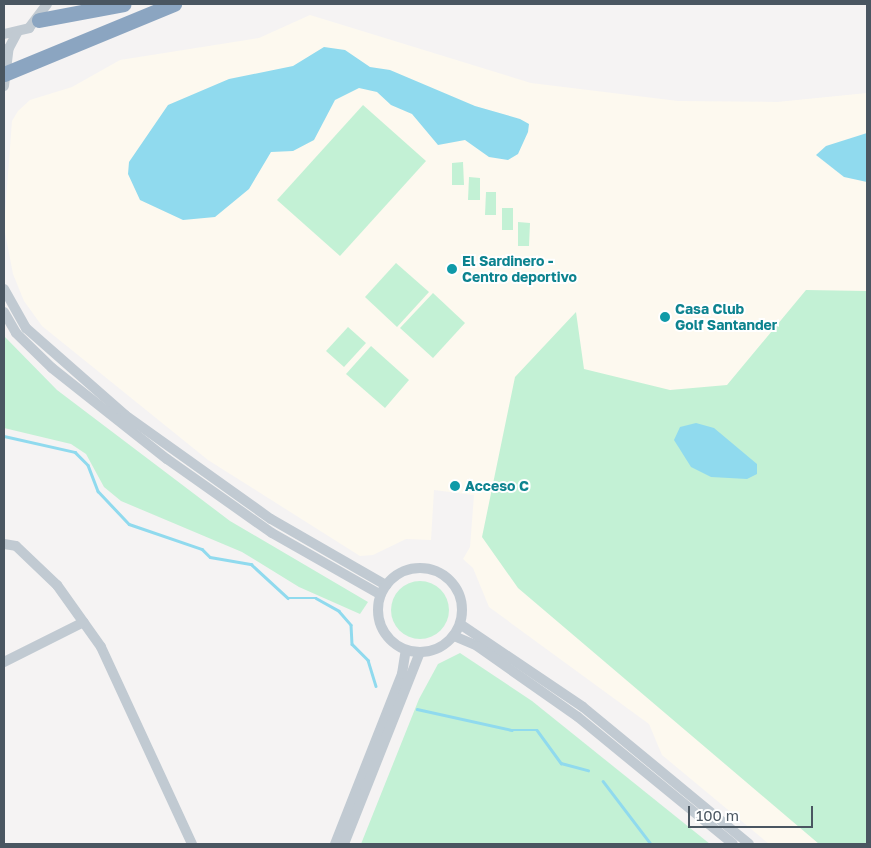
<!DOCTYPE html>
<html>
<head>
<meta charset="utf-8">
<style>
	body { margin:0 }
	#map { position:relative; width:871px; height:848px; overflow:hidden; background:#f5f3f3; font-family:"Golos Text",sans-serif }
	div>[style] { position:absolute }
	.commercial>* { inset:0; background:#fdf9ef }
	.green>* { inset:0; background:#c3f1d5 }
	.round { border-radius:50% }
	.water>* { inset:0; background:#90daee }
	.stream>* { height:2.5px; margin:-1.25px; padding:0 1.25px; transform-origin:1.25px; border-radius:1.25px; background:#90daee }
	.minor>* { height:10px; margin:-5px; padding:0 5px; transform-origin:5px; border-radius:5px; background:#c1cad2 }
	.minor>.ring { margin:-5px; padding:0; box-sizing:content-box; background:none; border:10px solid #c1cad2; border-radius:50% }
	.highway>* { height:15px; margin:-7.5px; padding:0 7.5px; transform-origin:7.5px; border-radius:7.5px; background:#8ba5c1 }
	.dots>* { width:14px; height:14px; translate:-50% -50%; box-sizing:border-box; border:2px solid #fff; border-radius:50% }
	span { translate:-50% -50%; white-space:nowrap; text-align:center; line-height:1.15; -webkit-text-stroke:4px #fff; paint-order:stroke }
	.culture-label { font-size:14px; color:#0d838f; font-weight:700 }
	.left { translate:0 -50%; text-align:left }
	.frame { position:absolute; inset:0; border:5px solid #4a5661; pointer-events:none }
	.scale { position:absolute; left:688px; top:806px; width:125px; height:22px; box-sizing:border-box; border:2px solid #4a5661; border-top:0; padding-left:6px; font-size:15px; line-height:18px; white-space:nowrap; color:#4a5661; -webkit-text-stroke:4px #fff; paint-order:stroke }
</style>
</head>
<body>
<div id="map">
	<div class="commercial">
		<div style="clip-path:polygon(310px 15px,531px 83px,678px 101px,777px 102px,867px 93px,867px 844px,769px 844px,662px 755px,649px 724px,489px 607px,473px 568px,463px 559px,470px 547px,474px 495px,434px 490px,431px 540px,406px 539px,373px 555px,360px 556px,208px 460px,42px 326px,24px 301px,13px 274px,4px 227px,12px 121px,18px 111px,30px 100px,72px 87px,120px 60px,259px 38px)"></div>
	</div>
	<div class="green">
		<div style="clip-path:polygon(363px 105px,426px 161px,340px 256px,277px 200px)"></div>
		<div style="clip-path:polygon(463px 162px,464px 185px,452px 185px,452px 163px)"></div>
		<div style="clip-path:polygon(469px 177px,480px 178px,480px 200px,468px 200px)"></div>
		<div style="clip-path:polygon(486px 192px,496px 192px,496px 215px,485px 215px)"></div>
		<div style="clip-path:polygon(502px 208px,513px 208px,513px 230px,502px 230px)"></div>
		<div style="clip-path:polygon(518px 222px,530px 223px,529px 246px,518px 246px)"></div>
		<div style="clip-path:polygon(396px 263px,429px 292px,397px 327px,365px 297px)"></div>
		<div style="clip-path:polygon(806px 290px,867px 291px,867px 844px,819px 844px,518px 588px,482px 537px,515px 377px,576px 312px,584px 369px,670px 390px,727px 385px)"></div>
		<div style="clip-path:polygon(433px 293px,465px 323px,433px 358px,400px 328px)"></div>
		<div style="clip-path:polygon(348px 327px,366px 343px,344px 367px,326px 351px)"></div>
		<div style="clip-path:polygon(4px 336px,57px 390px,230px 521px,368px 602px,360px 614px,299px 587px,242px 552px,121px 501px,104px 487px,86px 454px,71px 444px,4px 428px)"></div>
		<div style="clip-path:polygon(371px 346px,409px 380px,385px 408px,346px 374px)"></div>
		<div class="round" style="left:391px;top:581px;width:58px;height:58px"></div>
		<div style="clip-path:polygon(460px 653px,532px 701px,710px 844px,361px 844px,419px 699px,438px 664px)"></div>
	</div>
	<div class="water">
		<div style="clip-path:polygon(324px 47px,345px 50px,370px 67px,390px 70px,475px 106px,520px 119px,529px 124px,528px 132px,518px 154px,508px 160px,489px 157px,465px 140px,438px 145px,412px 114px,391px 105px,377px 92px,359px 88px,335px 100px,314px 140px,293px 151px,271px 152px,249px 189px,215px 217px,183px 220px,140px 200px,128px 174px,129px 162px,168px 105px,229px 79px,293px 66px)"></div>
		<div style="clip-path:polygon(867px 133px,867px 182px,844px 177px,816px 155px,826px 146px)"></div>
		<div style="clip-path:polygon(696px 423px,714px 428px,757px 464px,757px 474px,747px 479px,711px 477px,691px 467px,674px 440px,680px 427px)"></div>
	</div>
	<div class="stream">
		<div style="left:4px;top:436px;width:73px;rotate:12.7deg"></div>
		<div style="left:75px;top:452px;width:18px;rotate:45deg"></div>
		<div style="left:88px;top:465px;width:28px;rotate:69deg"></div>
		<div style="left:98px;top:491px;width:45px;rotate:46.8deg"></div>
		<div style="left:129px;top:524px;width:77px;rotate:18.9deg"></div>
		<div style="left:202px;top:549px;width:11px;rotate:45deg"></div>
		<div style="left:210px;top:557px;width:42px;rotate:9.7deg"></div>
		<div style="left:251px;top:564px;width:50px;rotate:42.6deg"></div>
		<div style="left:288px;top:598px;width:28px"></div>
		<div style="left:316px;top:598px;width:26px;rotate:29deg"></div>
		<div style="left:339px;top:611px;width:18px;rotate:49deg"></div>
		<div style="left:351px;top:625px;width:19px;rotate:87deg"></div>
		<div style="left:352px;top:644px;width:23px;rotate:45deg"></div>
		<div style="left:368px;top:660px;width:27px;rotate:73deg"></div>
		<div style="left:417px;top:709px;width:97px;rotate:12.5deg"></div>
		<div style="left:512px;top:730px;width:25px"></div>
		<div style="left:537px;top:730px;width:41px;rotate:54deg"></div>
		<div style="left:561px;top:763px;width:28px;rotate:15deg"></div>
		<div style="left:603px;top:781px;width:79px;rotate:52.7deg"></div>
	</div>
	<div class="minor">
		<div style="left:4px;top:34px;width:26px;rotate:-13deg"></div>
		<div style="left:29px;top:28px;width:30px;rotate:-53deg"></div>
		<div style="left:4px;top:86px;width:38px;rotate:-83deg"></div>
		<div style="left:9px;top:48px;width:17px;rotate:-62deg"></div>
		<div style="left:4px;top:289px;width:45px;rotate:60.6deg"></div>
		<div style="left:26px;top:328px;width:132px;rotate:41.3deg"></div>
		<div style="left:125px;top:415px;width:179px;rotate:35.5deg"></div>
		<div style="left:271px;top:519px;width:133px;rotate:29.9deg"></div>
		<div style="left:4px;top:312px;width:24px;rotate:60deg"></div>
		<div style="left:16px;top:333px;width:50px;rotate:44.2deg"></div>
		<div style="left:52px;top:368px;width:147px;rotate:38.4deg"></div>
		<div style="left:167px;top:459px;width:128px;rotate:35.2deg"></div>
		<div style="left:272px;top:533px;width:125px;rotate:29.6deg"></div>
		<div style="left:4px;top:544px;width:12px;rotate:9deg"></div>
		<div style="left:16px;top:546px;width:57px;rotate:43.6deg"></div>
		<div style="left:57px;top:585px;width:76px;rotate:54.6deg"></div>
		<div style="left:101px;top:647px;width:217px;rotate:65.2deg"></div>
		<div class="ring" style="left:378px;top:568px;width:74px;height:74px"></div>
		<div style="left:460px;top:624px;width:148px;rotate:34deg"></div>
		<div style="left:583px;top:707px;width:215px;rotate:39.5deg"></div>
		<div style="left:454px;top:636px;width:25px;rotate:23deg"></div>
		<div style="left:477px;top:646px;width:123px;rotate:35.1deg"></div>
		<div style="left:578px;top:717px;width:200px;rotate:39.3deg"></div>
		<div style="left:4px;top:662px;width:89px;rotate:-26.6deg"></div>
		<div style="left:335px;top:844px;width:183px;rotate:-68.5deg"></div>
		<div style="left:402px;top:674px;width:24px;rotate:-81deg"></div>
		<div style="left:344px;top:844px;width:206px;rotate:-68.4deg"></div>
	</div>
	<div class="highway">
		<div style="left:39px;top:20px;width:86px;rotate:-10.7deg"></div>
		<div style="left:4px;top:74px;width:184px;rotate:-22.4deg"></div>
	</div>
	<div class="dots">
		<div style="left:452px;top:269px;background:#0f9aa8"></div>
		<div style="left:665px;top:317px;background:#0f9aa8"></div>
		<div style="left:455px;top:486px;background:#0f9aa8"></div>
	</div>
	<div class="culture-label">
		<span class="left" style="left:462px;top:269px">El Sardinero -<br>Centro deportivo</span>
		<span class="left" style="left:675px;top:317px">Casa Club<br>Golf Santander</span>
		<span class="left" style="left:465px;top:486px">Acceso C</span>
	</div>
	<div class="frame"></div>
	<div class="scale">100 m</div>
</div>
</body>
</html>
